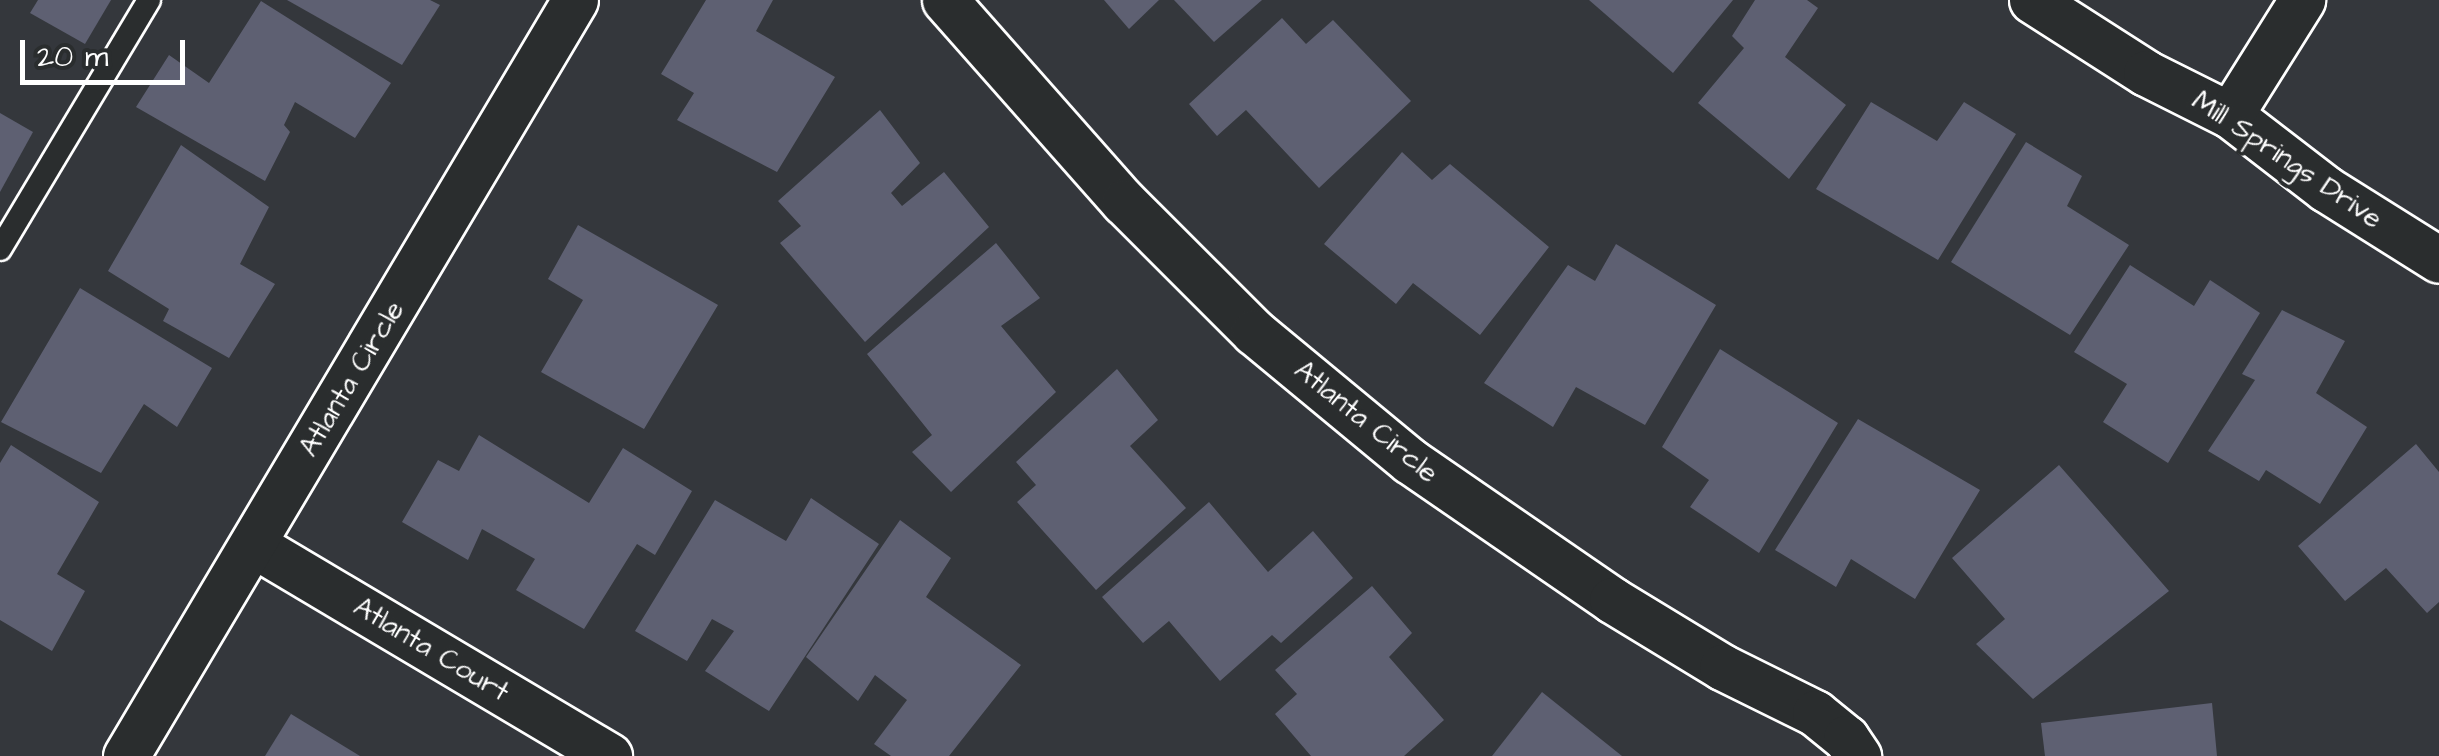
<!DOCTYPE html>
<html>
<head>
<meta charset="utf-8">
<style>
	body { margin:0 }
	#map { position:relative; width:2439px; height:756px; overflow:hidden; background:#34373c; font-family:"Architects Daughter",sans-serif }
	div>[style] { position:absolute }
	.building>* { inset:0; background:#5e6072 }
	.roads { filter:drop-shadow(2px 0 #fff) drop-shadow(-2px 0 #fff) drop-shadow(0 2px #fff) drop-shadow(0 -2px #fff) }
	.service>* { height:22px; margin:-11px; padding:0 11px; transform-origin:11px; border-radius:11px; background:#2a2d2e }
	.minor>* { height:45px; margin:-22.5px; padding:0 22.5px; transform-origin:22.5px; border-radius:22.5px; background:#2a2d2e }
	span { translate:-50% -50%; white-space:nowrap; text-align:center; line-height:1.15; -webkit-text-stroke:8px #2a2d2e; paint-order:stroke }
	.street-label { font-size:28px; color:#fff }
	.scale { position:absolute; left:20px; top:40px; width:165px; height:45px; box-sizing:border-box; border:5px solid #fff; border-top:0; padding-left:12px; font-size:30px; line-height:35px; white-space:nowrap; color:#fff; -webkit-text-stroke:8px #2a2d2e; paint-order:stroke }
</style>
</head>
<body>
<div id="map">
	<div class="building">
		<div style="clip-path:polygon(38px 0,111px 0,85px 44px,30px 13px)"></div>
		<div style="clip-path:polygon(287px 0,430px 0,440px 5px,402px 65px)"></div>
		<div style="clip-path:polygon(706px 0,773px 0,756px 31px,835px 77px,777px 172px,677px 120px,694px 93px,661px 74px)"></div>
		<div style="clip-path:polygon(1104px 0,1159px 0,1129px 29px)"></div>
		<div style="clip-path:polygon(1174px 0,1262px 0,1214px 42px)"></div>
		<div style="clip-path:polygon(1589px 0,1733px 0,1673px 73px)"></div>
		<div style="clip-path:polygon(1755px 0,1807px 0,1818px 8px,1785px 57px,1846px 105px,1789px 179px,1698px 103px,1744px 48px,1732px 36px)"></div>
		<div style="clip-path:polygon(261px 1px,391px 83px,355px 138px,295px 102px,284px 125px,290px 132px,265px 181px,136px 107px,169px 55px,209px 83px)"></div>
		<div style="clip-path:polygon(1282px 18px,1306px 44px,1333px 20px,1411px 101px,1319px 188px,1246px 110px,1217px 136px,1189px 104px)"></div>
		<div style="clip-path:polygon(1871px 102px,1937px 141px,1964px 102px,2016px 134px,1938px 260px,1816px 189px)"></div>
		<div style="clip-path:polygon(880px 110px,920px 163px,891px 193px,902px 206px,944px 172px,989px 227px,865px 342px,780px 243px,801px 226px,778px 201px)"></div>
		<div style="clip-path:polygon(0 113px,33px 132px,0 192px)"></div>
		<div style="clip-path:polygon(2026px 142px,2082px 176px,2067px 206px,2129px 245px,2070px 335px,1951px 262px)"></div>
		<div style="clip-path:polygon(181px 145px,269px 207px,240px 264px,275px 284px,229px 358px,163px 321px,169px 309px,108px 271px)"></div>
		<div style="clip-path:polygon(1402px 152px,1432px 180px,1450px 164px,1549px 247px,1480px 335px,1413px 283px,1396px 304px,1324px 244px)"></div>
		<div style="clip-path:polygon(578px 225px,718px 305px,644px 429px,541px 372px,583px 300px,548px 279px)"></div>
		<div style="clip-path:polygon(996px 243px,1040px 298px,1001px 326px,1056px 392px,951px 492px,912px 452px,932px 435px,867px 354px)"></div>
		<div style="clip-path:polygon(1616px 244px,1716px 305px,1645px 425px,1576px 387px,1553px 427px,1484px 383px,1568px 265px,1595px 281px)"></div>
		<div style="clip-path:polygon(2130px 265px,2194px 306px,2210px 280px,2260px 313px,2168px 463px,2103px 422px,2127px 384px,2074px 352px)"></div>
		<div style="clip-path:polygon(80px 288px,212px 368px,177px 427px,144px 404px,101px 473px,1px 422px)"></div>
		<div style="clip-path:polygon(2282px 310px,2345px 341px,2316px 393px,2367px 427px,2320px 504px,2266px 470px,2259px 481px,2208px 451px,2255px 380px,2242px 374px)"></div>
		<div style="clip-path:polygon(1720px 349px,1838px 423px,1759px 553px,1690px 507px,1709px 480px,1662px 447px)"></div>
		<div style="clip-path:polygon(1117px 369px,1158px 420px,1130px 446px,1186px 508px,1096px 590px,1017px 502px,1036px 485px,1016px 462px)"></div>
		<div style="clip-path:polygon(1858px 419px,1980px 490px,1915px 599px,1851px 559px,1836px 587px,1775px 550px)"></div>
		<div style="clip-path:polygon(479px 435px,589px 503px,623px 448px,692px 491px,655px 555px,637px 544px,584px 629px,516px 590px,535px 559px,482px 529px,468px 560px,402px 522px,438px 460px,459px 471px)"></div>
		<div style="clip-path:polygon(2416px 444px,2439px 472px,2439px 602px,2427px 613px,2386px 568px,2345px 601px,2298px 546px)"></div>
		<div style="clip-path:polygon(11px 445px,99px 502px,57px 574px,85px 591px,52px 651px,0 620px,0 463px)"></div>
		<div style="clip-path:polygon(2059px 465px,2169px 591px,2033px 699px,1976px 644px,2005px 619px,1952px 558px)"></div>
		<div style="clip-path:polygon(811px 498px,879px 544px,769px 711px,705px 671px,734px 631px,712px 619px,687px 661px,635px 631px,715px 500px,786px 541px)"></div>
		<div style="clip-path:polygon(1209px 502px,1268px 572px,1313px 531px,1353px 578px,1281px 643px,1272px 635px,1220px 681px,1169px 621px,1143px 643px,1102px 597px)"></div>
		<div style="clip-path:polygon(900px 520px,951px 558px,926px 597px,1021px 665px,949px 756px,891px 756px,874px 744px,907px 700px,875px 675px,858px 701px,806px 657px)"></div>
		<div style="clip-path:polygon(1372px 586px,1412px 633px,1389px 657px,1444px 720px,1404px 756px,1311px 756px,1275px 714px,1297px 694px,1275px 670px)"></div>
		<div style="clip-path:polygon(1542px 692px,1622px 756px,1492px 756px)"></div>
		<div style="clip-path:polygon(2212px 703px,2217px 756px,2045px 756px,2041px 723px)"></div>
		<div style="clip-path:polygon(291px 714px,360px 756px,265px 756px)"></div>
	</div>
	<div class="roads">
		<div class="service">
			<div style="left:0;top:249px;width:290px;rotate:-59.1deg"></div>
		</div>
		<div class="minor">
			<div style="left:945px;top:0;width:270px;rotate:48.5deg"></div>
			<div style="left:1124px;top:202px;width:184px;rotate:45deg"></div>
			<div style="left:1254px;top:332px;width:202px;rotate:39.6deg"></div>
			<div style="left:1410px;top:461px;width:245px;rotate:34.5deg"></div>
			<div style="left:1612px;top:600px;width:129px;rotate:31.3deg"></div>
			<div style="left:1722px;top:667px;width:104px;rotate:26.3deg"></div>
			<div style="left:1815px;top:713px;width:40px;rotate:39deg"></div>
			<div style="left:1846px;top:738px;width:22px;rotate:56deg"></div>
			<div style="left:2032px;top:0;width:135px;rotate:32.6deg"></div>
			<div style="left:2146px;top:73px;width:94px;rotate:26.6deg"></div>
			<div style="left:2230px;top:115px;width:121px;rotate:37.6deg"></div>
			<div style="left:2326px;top:189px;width:133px;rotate:32.1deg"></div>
			<div style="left:2230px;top:115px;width:136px;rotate:-57.9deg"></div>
			<div style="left:254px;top:545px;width:413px;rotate:30.7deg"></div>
			<div style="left:126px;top:756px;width:879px;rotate:-59.29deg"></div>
		</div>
	</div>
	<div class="street-label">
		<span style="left:2287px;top:160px;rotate:34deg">Mill Springs Drive</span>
		<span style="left:352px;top:379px;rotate:-59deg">Atlanta Circle</span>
		<span style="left:1366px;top:422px;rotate:39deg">Atlanta Circle</span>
		<span style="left:431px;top:650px;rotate:31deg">Atlanta Court</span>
	</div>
	<div class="scale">20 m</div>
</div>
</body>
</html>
